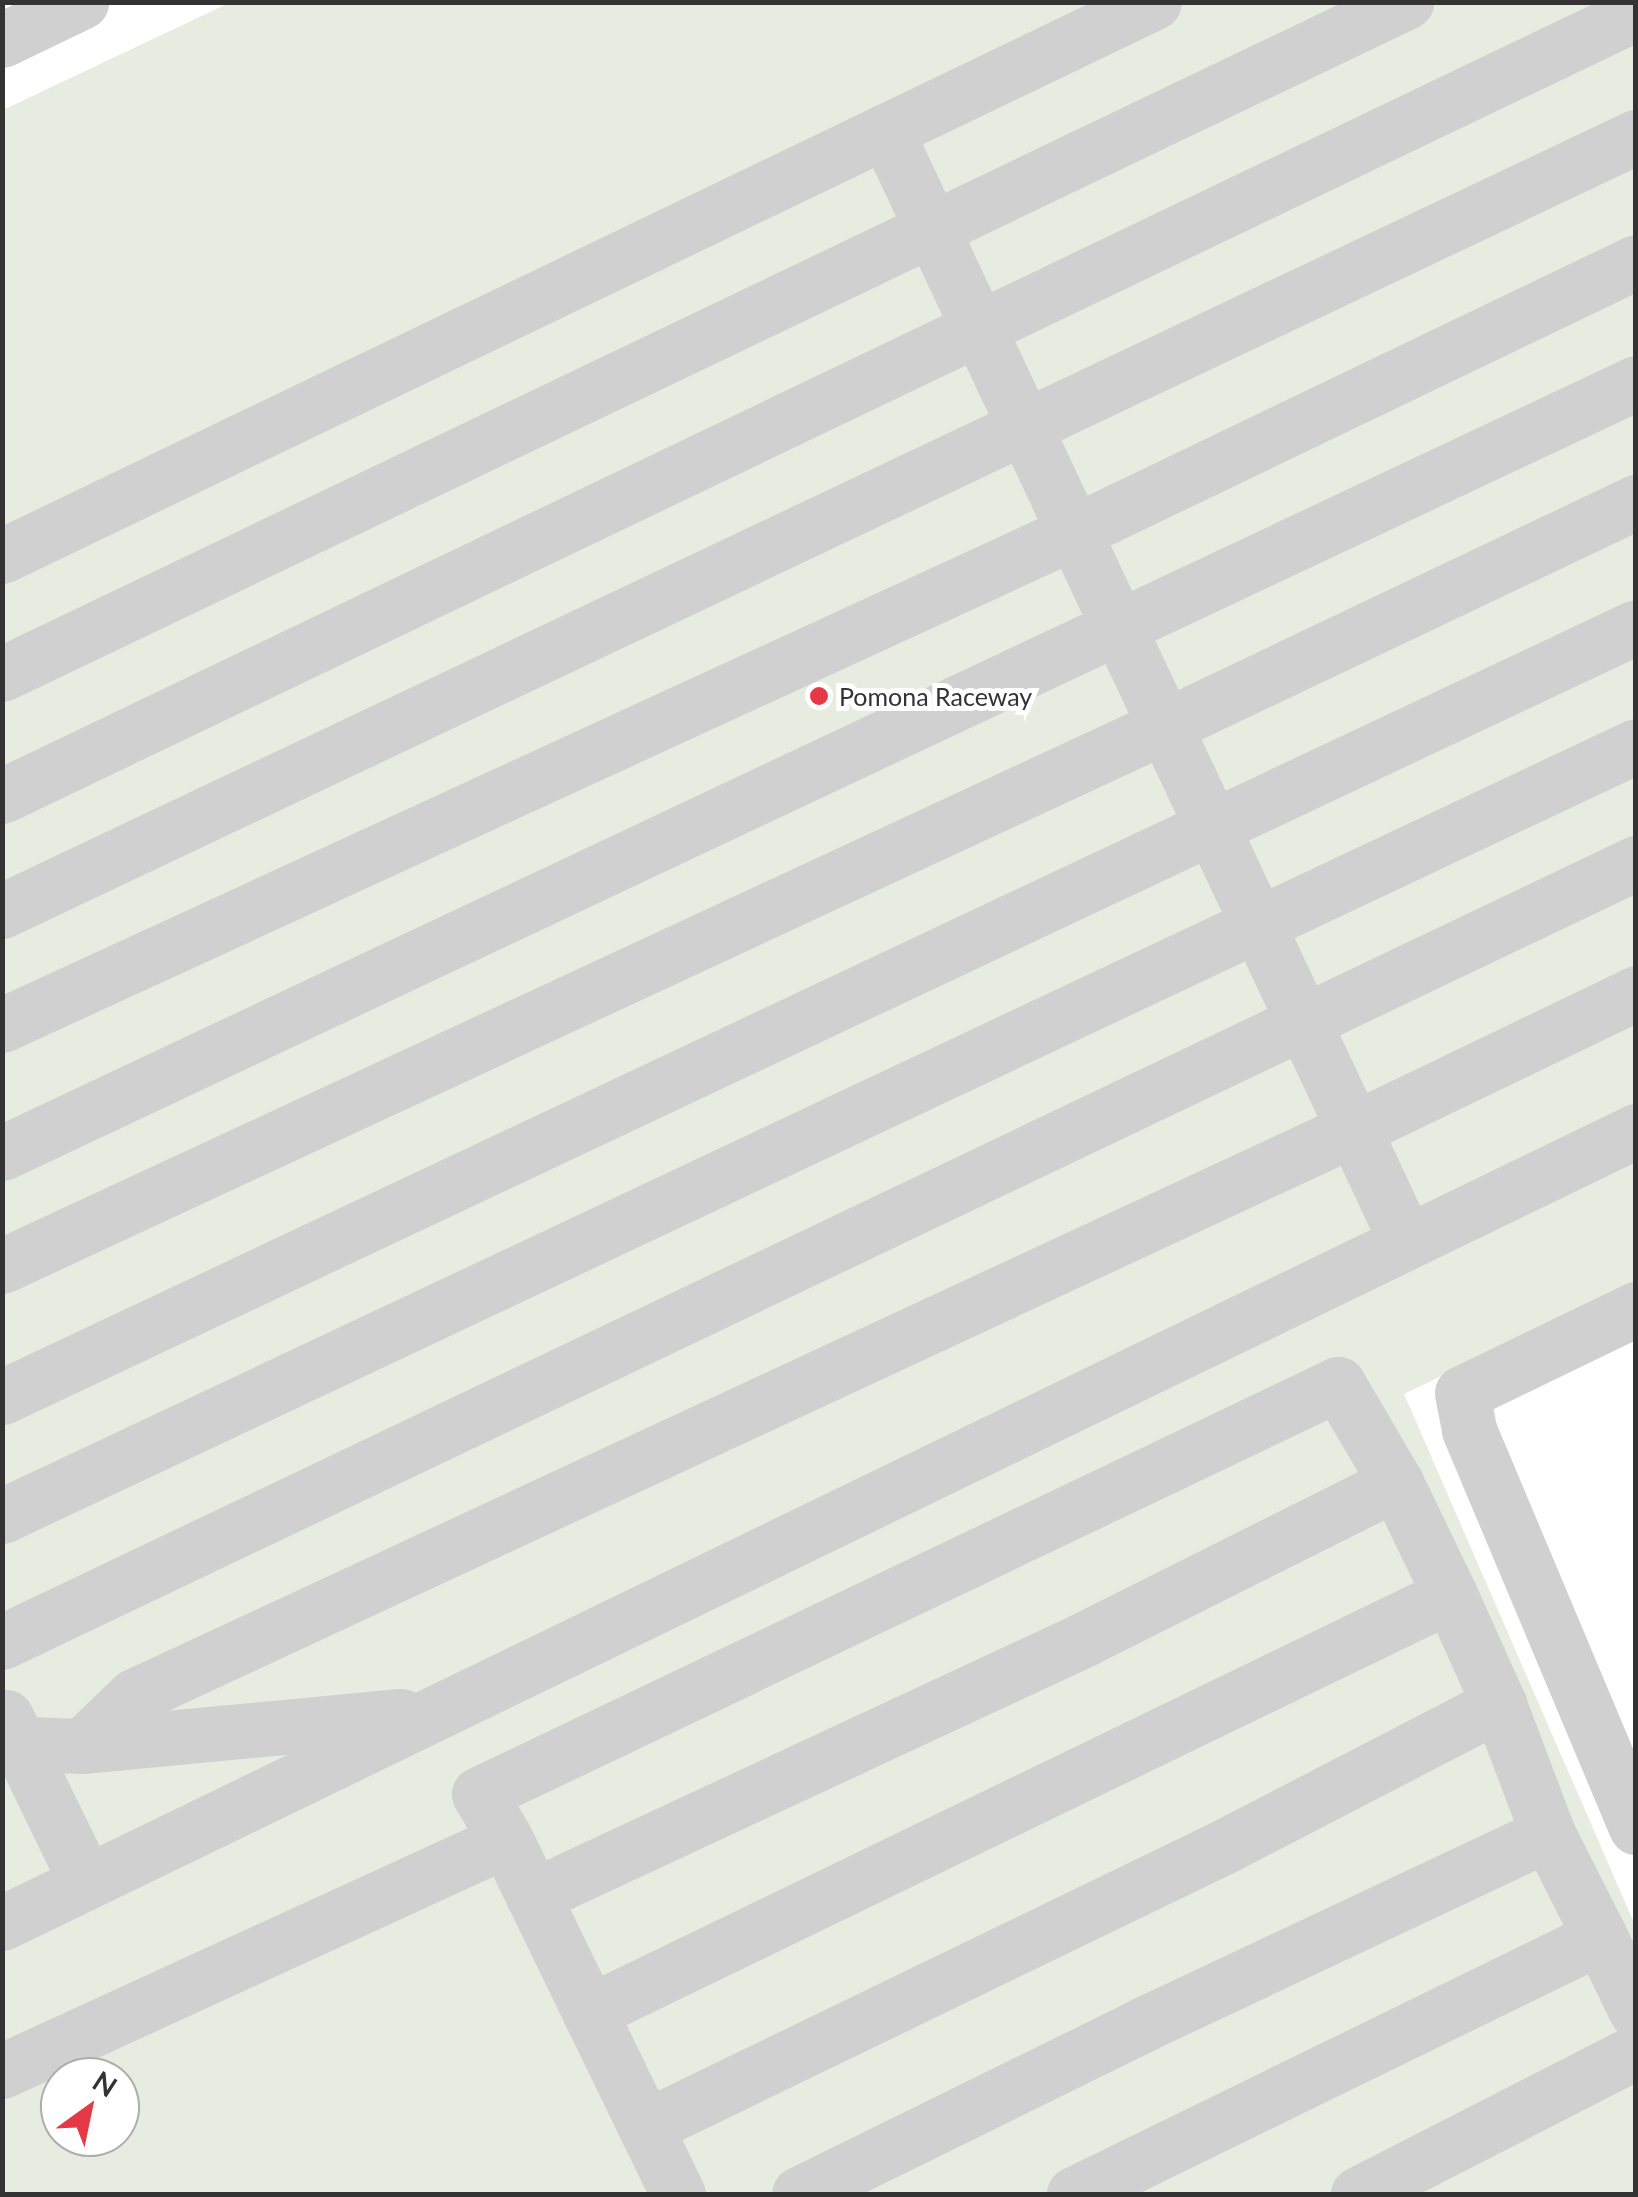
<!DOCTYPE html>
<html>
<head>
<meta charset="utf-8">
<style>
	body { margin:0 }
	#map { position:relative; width:1638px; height:2197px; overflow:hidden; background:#fff; font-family:Lato,sans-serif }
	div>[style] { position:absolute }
	.green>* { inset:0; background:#e6ecdf }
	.minor>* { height:55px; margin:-27.5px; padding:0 27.5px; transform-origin:27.5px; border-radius:27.5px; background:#d0d0d0 }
	.dots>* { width:28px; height:28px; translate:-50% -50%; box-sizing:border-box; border:5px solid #fff; border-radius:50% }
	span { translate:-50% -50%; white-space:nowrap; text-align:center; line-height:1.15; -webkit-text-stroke:10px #fff; paint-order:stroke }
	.poi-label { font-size:25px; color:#333 }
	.left { translate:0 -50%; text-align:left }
	.frame { position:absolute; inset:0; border:5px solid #333; pointer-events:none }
	.north { position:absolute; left:40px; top:2057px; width:100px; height:100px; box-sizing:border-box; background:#fff; border:2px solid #adadad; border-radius:50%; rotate:33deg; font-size:28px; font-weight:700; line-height:40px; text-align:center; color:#333 }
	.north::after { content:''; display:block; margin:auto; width:35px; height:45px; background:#e63946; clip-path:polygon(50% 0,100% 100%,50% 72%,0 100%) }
</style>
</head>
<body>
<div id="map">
	<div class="green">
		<div style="clip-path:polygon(evenodd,229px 3px,1635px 3px,1635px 1282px,1404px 1394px,1635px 1925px,1635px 2194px,3px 2194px,3px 110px,229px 3px,60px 2077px,120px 2077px,120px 2137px,60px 2137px,60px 2077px)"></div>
	</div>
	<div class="minor">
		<div style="left:2px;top:40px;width:88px;rotate:-25.7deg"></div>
		<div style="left:886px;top:131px;width:1226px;rotate:64.9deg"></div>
		<div style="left:2px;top:556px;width:1278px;rotate:-25.68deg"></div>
		<div style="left:2px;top:674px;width:1557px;rotate:-25.58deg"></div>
		<div style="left:2px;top:796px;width:1812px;rotate:-25.6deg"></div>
		<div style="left:2px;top:911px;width:1808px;rotate:-25.35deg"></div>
		<div style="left:2px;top:1025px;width:1180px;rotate:-24.7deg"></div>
		<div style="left:1074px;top:532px;width:623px;rotate:-25.66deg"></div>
		<div style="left:2px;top:1153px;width:1806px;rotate:-25.23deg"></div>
		<div style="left:2px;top:1266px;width:1282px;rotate:-24.91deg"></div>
		<div style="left:1165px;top:726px;width:522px;rotate:-25.44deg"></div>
		<div style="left:1636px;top:1309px;width:193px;rotate:154.2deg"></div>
		<div style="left:1462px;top:1393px;width:38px;rotate:79deg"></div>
		<div style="left:1469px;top:1430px;width:431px;rotate:67.2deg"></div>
		<div style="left:2px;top:1397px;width:1806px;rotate:-25.23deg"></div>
		<div style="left:2px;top:1516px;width:1806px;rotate:-25.23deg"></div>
		<div style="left:2px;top:1642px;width:1810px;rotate:-25.49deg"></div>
		<div style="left:6px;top:1717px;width:183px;rotate:64.1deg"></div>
		<div style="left:2px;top:1743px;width:80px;rotate:2.1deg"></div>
		<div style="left:82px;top:1746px;width:320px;rotate:-5.4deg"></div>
		<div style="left:82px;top:1746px;width:72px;rotate:-43.9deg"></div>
		<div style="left:134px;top:1696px;width:1345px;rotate:-24.93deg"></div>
		<div style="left:1354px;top:1129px;width:313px;rotate:-25.7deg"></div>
		<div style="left:506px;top:1840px;width:53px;rotate:-120.4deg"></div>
		<div style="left:479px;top:1794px;width:952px;rotate:-25.52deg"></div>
		<div style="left:1338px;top:1384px;width:115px;rotate:59.6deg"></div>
		<div style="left:1396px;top:1483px;width:348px;rotate:153.4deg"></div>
		<div style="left:1085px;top:1639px;width:609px;rotate:155.03deg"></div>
		<div style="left:2px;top:1923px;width:1816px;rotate:-25.86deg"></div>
		<div style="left:1600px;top:1937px;width:82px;rotate:64.1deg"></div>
		<div style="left:589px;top:2012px;width:957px;rotate:-25.84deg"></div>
		<div style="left:1450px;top:1595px;width:124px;rotate:-115.7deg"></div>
		<div style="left:2px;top:2071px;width:554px;rotate:-24.62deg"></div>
		<div style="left:506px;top:1840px;width:394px;rotate:64.1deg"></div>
		<div style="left:645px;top:2127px;width:644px;rotate:-25.85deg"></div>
		<div style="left:1225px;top:1846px;width:309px;rotate:-27.4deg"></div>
		<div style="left:1499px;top:1704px;width:120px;rotate:-114.2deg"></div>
		<div style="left:799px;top:2194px;width:385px;rotate:-26.2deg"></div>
		<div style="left:1144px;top:2024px;width:446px;rotate:-25.2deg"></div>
		<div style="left:1548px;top:1834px;width:139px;rotate:-110.7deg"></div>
		<div style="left:1074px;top:2194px;width:585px;rotate:-26.04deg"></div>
		<div style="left:1600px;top:1937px;width:115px;rotate:-116.8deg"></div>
		<div style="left:1358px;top:2194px;width:312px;rotate:-27.1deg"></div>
	</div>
	<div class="dots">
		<div style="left:819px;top:696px;background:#e63946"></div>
	</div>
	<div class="poi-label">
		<span class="left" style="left:839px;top:696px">Pomona Raceway</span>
	</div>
	<div class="frame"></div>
	<div class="north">N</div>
</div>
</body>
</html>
